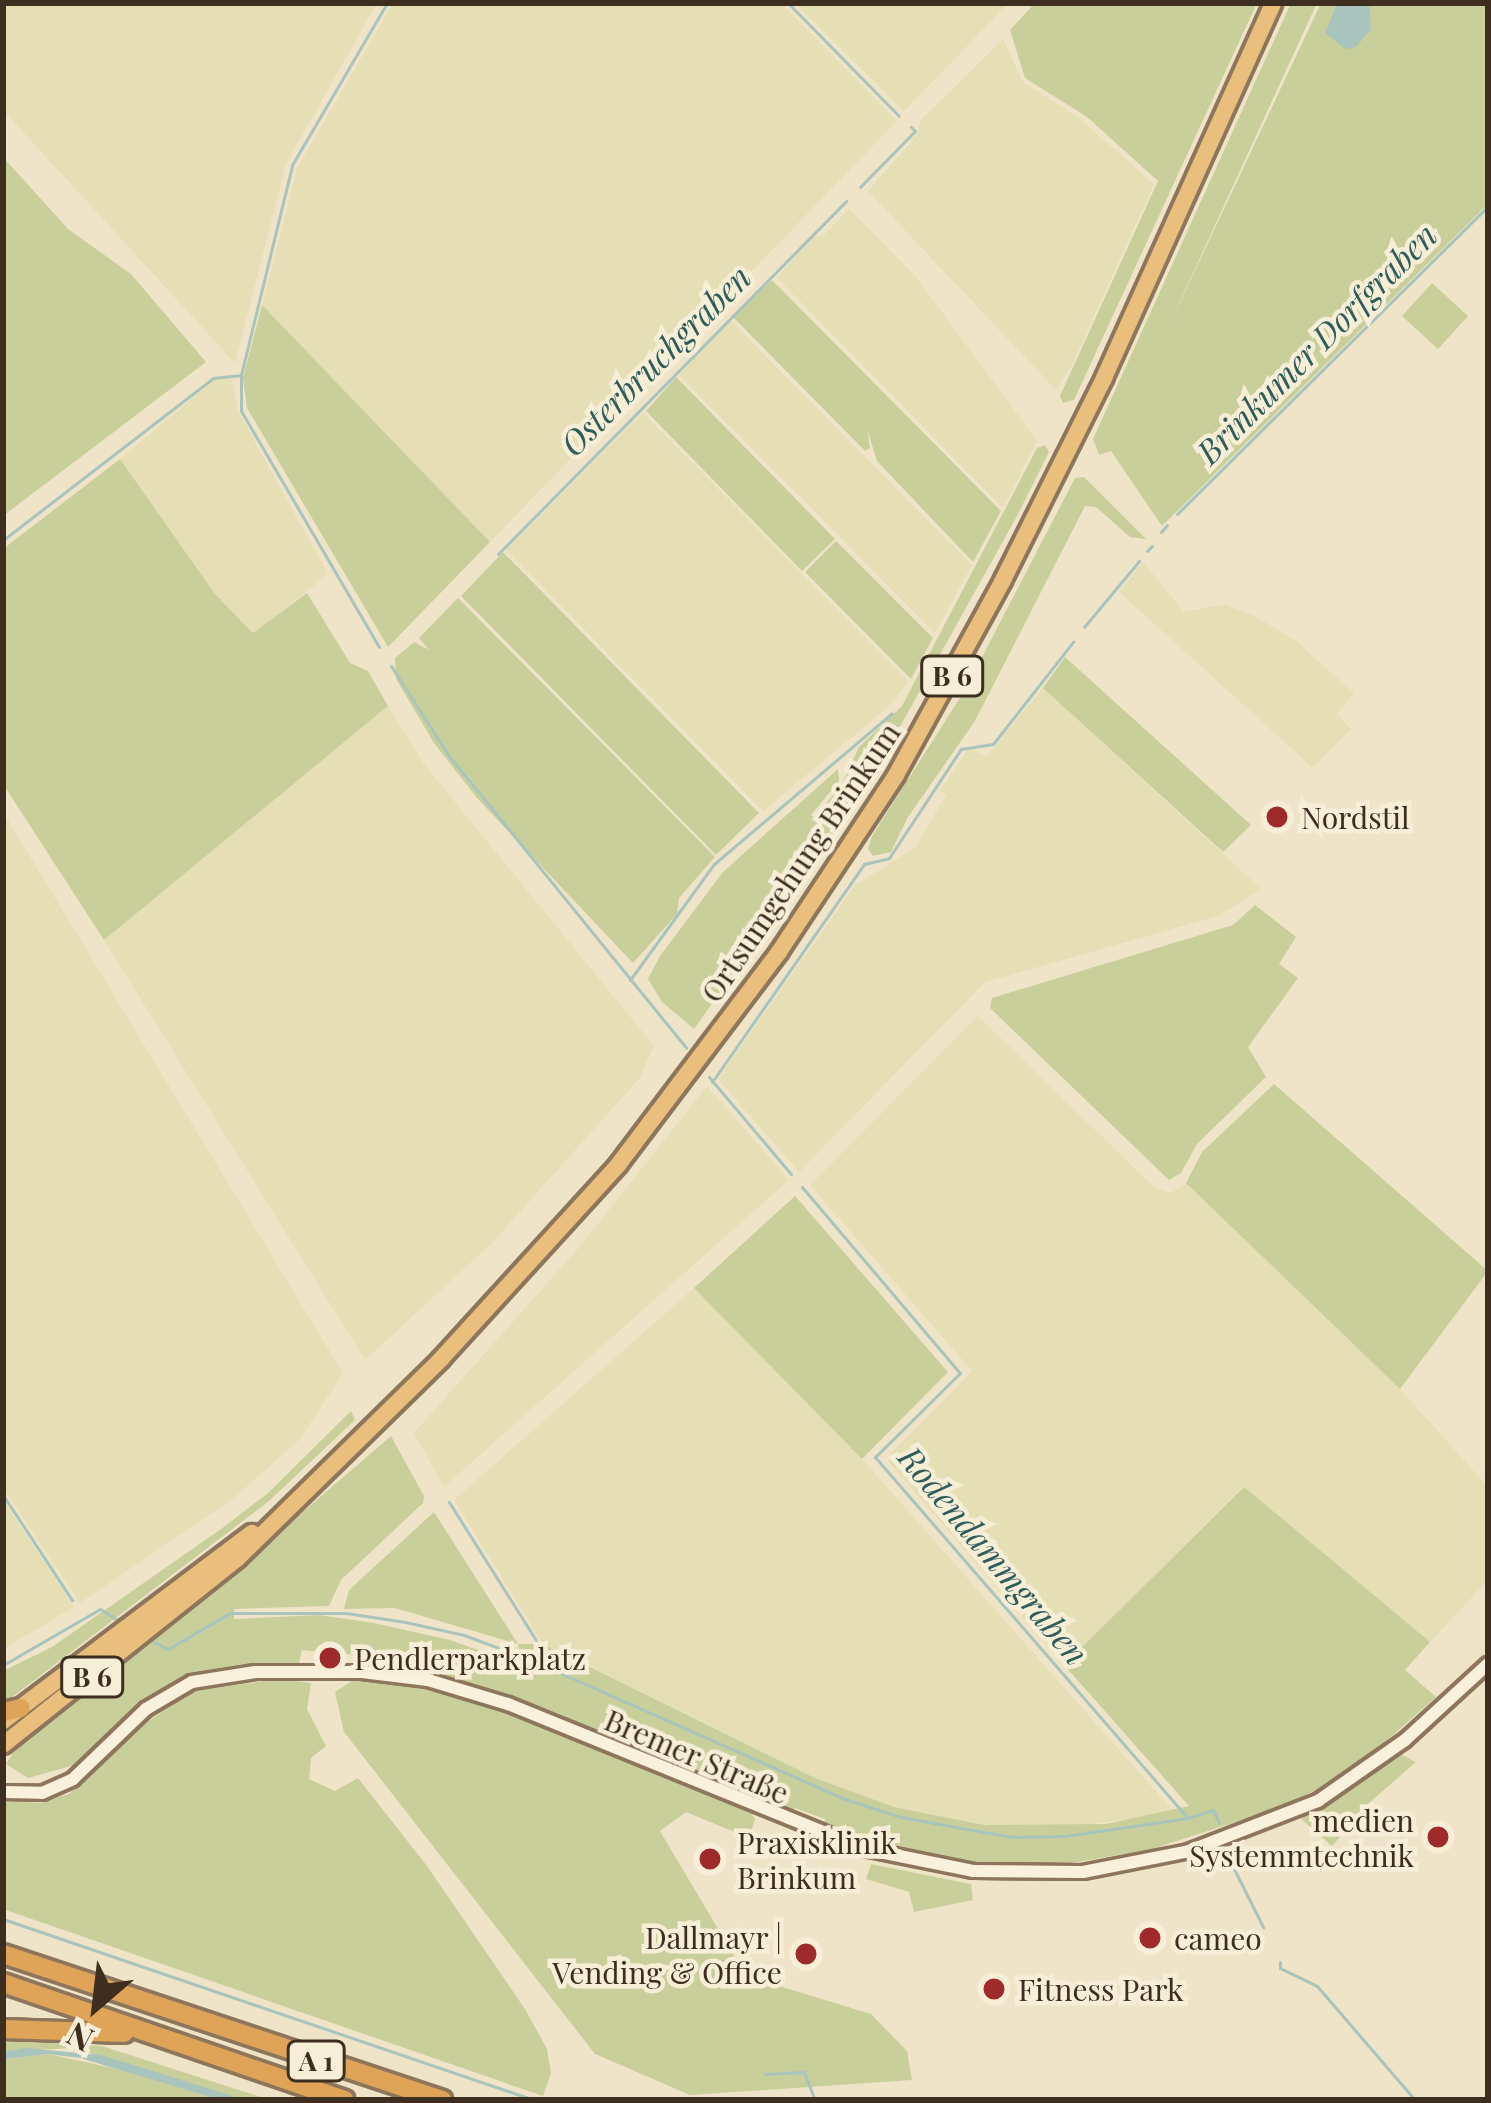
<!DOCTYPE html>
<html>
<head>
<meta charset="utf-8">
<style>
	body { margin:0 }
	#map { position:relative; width:1491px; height:2103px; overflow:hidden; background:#f0e4c8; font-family:"Playfair Display",serif }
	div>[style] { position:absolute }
	.farmland>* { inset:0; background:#e6deb5 }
	.green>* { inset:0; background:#c9cf9b }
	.water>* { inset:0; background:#a9c4bc }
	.stream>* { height:3px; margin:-1.5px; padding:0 1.5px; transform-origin:1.5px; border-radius:1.5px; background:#a9c4bc }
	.roads { filter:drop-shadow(3px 0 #8d765c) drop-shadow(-3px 0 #8d765c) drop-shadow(0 3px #8d765c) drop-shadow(0 -3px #8d765c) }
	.tertiary>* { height:12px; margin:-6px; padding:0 6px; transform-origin:6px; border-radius:6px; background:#faf1dc }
	.trunk>* { height:16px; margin:-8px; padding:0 8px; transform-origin:8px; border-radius:8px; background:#eabe7c }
	.motorway>* { height:18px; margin:-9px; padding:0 9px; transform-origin:9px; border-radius:9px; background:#e0a458 }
	.dots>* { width:33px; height:33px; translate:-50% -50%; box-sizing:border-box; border:6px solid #f7eed8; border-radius:50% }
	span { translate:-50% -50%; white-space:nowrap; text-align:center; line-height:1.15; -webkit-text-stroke:9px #f7eed8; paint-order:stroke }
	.shield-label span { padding:3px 9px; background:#f7eed8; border:3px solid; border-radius:9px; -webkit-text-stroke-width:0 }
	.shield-label { font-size:27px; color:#3d2e20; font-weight:700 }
	.poi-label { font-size:30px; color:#3d2e20 }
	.left { translate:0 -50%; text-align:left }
	.right { translate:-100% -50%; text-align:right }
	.street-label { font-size:30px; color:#3d2e20 }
	.water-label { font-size:33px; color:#2f5d5a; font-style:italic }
	.frame { position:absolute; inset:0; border:6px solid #3d2e20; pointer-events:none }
	.north { position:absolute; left:36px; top:1947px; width:120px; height:120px; -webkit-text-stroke:9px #f7eed8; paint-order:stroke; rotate:208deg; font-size:33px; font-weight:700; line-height:48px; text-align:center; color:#3d2e20 }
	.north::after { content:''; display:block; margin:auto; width:42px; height:54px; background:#3d2e20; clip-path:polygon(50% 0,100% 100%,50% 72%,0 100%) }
</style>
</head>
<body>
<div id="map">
	<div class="farmland">
		<div style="clip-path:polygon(3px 3px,377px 3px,286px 164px,235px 363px,3px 110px)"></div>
		<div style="clip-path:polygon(393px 3px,782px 3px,897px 121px,490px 542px,262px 305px,297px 168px)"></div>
		<div style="clip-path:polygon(795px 3px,1009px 3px,904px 111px)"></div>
		<div style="clip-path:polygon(1003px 39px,1023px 82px,1078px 117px,1154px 184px,1072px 365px,1056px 390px,868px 191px,916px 136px,921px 120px)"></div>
		<div style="clip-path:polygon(849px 209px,916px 277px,1037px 441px,1003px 508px,777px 278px,810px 238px,825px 234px)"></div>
		<div style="clip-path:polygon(730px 320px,972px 565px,935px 633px,679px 375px)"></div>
		<div style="clip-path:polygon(232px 378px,238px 411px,328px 574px,254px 633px,215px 594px,120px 459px,214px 380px)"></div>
		<div style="clip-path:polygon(643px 413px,909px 682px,887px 708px,763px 811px,506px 550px)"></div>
		<div style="clip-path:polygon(1143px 562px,1184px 612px,1224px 604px,1255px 616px,1296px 641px,1354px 693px,1337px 714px,1351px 729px,1313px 768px,1119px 592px)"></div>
		<div style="clip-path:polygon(1043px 688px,1261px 889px,1218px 916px,985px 982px,799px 1172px,718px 1079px,855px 885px,915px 848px,946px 795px,940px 790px,970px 746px,986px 757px)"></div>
		<div style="clip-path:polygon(388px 706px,424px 764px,654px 1046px,639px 1079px,490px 1245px,365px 1360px,104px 940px)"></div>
		<div style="clip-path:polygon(3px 812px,343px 1373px,300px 1439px,234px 1498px,80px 1603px,3px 1488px)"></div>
		<div style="clip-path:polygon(978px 1016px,1154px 1187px,1171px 1193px,1186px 1183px,1400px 1389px,1488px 1487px,1488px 1580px,1430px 1642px,1243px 1487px,1064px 1665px,889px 1462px,890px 1454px,972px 1371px,810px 1185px)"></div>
		<div style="clip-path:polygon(707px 1086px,789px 1180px,444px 1487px,414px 1433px,582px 1244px)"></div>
		<div style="clip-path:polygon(694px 1288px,862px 1459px,1175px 1813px,1052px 1829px,983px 1825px,894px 1807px,815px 1778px,543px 1644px,454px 1500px)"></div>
		<div style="clip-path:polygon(3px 1500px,74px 1607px,3px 1649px)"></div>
	</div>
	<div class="green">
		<div style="clip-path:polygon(1035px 3px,1257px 3px,1074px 400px,1063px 403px,1060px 396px,1158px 181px,1087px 117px,1025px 78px,1010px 30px)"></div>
		<div style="clip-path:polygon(1291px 3px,1317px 3px,1165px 334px,1321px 3px,1488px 3px,1488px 204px,1162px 526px,1111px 451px,1099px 455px,1093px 439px)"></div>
		<div style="clip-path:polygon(3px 157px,68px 229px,131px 274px,206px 362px,3px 516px)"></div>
		<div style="clip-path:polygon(772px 280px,1001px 511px,973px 562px,877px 461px,867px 429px,870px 448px,865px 451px,733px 317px)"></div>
		<div style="clip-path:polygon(1432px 283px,1468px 316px,1438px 349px,1402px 316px)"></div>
		<div style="clip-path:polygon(262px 305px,490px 542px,388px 647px,247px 408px,243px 378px)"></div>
		<div style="clip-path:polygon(676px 377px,835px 539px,802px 571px,646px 411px)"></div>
		<div style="clip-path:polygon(1045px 445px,1049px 452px,1017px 516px,867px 786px,694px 1029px,662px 1002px,648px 979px,660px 956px,723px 872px,838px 769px,839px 781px,811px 815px,815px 819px,844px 780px,859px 747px,902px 706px,1037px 448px)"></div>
		<div style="clip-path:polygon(120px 459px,215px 594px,253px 633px,307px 593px,350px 663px,368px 671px,388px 706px,104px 940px,3px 784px,3px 549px)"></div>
		<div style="clip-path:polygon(1084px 477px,1146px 539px,1130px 537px,1096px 507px,1085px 506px,975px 721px,908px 817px,891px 852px,873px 856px,868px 849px,872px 836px,965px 690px,1075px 478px)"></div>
		<div style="clip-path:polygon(836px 541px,933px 638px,911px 679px,805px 572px)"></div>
		<div style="clip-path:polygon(503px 552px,759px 813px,716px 855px,461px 596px)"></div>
		<div style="clip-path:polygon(458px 598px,715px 857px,679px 898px,677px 914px,633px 963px,477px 798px,434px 743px,396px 679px,395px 658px,414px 642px,429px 650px,419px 638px)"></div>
		<div style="clip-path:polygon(1065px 657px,1251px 825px,1223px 852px,1043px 688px)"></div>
		<div style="clip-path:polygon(1255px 905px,1296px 937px,1279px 964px,1298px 978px,1248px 1047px,1266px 1077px,1197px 1144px,1181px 1173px,1169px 1180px,990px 1008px,992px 998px,1233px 925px)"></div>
		<div style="clip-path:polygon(1274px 1084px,1488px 1271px,1400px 1389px,1186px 1183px,1202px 1152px)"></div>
		<div style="clip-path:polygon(795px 1196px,948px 1372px,862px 1459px,694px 1288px)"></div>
		<div style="clip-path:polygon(351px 1411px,355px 1420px,269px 1501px,3px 1704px,3px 1671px,52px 1647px,221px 1529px,268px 1493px)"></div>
		<div style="clip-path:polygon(391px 1436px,424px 1496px,423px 1503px,341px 1580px,329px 1606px,234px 1609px,234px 1619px,319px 1615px,374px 1623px,450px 1640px,522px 1666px,518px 1644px,395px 1608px,344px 1609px,349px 1590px,434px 1512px,518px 1644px,543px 1644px,815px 1778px,894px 1807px,984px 1825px,1106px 1824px,1189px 1806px,1064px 1665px,1244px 1487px,1430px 1642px,1405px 1670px,1436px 1697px,1350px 1773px,1282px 1807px,1152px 1849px,1060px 1865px,968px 1862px,855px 1836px,824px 1824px,825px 1819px,795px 1808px,791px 1813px,516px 1697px,451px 1677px,359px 1663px,358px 1655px,302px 1650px,299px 1663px,242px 1664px,195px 1673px,139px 1704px,75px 1765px,28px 1778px,6px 1764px,22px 1739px,169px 1627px)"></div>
		<div style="clip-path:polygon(280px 1679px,311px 1683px,307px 1709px,326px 1746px,311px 1758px,309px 1779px,335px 1791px,358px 1778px,427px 1866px,525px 2009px,547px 2049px,551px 2073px,543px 2096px,3px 1909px,3px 1800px,40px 1803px,69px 1794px,143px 1725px,192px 1691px)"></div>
		<div style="clip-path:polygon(355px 1679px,404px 1682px,506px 1709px,751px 1813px,755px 1819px,749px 1838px,686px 1812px,660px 1831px,746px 1976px,871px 2014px,907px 2051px,912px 2080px,690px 2095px,595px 2054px,344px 1732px,335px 1692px)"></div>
		<div style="clip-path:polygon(1402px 1755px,1416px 1762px,1369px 1803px,1332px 1846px,1301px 1819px)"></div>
		<div style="clip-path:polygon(871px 1864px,971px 1884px,973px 1900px,914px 1912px,909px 1892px,866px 1879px)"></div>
		<div style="clip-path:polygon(3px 2040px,102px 2046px,270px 2100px,246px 2100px,73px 2048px,3px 2052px)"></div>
		<div style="clip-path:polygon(48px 2054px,141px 2074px,221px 2100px,3px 2100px,3px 2059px)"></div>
	</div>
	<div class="water">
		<div style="clip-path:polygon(1337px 3px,1369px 3px,1371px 29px,1356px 47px,1345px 49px,1325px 33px)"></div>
		<div style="clip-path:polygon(25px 2048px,101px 2055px,246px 2100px,221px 2100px,80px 2058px,48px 2054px,3px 2059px,3px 2052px)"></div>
	</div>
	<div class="stream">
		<div style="left:788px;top:3px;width:158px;rotate:45.5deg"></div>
		<div style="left:860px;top:187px;width:78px;rotate:-45.5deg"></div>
		<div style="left:915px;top:131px;width:6px;rotate:-135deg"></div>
		<div style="left:1177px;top:514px;width:438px;rotate:-44.7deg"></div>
		<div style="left:1161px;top:532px;width:9px;rotate:-49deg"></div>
		<div style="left:3px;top:540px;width:265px;rotate:-37.6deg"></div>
		<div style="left:213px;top:378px;width:27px;rotate:-6deg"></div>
		<div style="left:1147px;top:551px;width:7px;rotate:-45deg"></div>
		<div style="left:498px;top:554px;width:496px;rotate:-45.4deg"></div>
		<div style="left:1084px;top:627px;width:86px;rotate:-50.2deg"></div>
		<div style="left:379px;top:647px;width:273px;rotate:-120.3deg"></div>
		<div style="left:241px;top:411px;width:36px;rotate:-90deg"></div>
		<div style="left:241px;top:375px;width:216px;rotate:-76.3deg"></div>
		<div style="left:292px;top:165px;width:188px;rotate:-59.6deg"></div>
		<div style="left:391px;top:666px;width:107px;rotate:57.2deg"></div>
		<div style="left:449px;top:756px;width:376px;rotate:50.9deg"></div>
		<div style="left:630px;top:980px;width:143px;rotate:-54.1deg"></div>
		<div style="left:714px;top:864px;width:233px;rotate:-40.3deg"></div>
		<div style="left:709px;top:1077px;width:127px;rotate:49.8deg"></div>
		<div style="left:712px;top:1082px;width:266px;rotate:-55.1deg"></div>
		<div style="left:864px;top:864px;width:26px;rotate:-13deg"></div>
		<div style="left:889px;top:858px;width:131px;rotate:-56.6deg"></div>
		<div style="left:961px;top:749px;width:32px;rotate:-9deg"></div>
		<div style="left:993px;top:744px;width:130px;rotate:-51.9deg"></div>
		<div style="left:802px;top:1187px;width:244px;rotate:49.7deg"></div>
		<div style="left:960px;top:1373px;width:120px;rotate:135.3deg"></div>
		<div style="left:875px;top:1457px;width:478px;rotate:49.1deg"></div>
		<div style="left:1188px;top:1818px;width:26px;rotate:-18deg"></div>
		<div style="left:1213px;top:1810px;width:14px;rotate:65deg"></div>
		<div style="left:3px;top:1495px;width:126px;rotate:56.7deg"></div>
		<div style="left:449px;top:1502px;width:163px;rotate:57.8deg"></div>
		<div style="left:154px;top:1642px;width:16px;rotate:27deg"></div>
		<div style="left:168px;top:1649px;width:72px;rotate:-30.1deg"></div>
		<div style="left:230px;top:1613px;width:116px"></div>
		<div style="left:346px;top:1613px;width:60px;rotate:8.7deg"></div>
		<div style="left:405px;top:1622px;width:60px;rotate:12.4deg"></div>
		<div style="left:464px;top:1635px;width:72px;rotate:20.5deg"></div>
		<div style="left:531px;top:1660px;width:340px;rotate:23.9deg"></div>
		<div style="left:842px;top:1798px;width:62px;rotate:17.9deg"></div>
		<div style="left:901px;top:1817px;width:112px;rotate:10.3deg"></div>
		<div style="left:1011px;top:1837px;width:54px;rotate:-1.1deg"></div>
		<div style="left:1065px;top:1836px;width:124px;rotate:-8.3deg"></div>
		<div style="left:544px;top:1654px;width:16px;rotate:60deg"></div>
		<div style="left:3px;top:1665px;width:112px;rotate:-30deg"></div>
		<div style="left:100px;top:1609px;width:19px;rotate:32deg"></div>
		<div style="left:1231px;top:1863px;width:72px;rotate:63.4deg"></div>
		<div style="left:3px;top:1919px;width:561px;rotate:18.82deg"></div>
		<div style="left:1280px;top:1962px;width:6px;rotate:90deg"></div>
		<div style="left:1280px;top:1968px;width:41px;rotate:25.9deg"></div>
		<div style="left:1317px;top:1986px;width:150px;rotate:49.3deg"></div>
		<div style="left:765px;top:2074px;width:39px;rotate:-3deg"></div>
		<div style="left:804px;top:2072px;width:30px;rotate:69deg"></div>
	</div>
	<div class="roads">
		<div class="tertiary">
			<div style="left:3px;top:1792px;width:39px;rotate:1deg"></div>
			<div style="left:42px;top:1793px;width:34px;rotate:-24deg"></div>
			<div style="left:73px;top:1779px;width:101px;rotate:-43.8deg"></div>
			<div style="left:146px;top:1709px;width:53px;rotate:-30.4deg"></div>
			<div style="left:192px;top:1682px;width:64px;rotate:-9deg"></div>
			<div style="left:255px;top:1672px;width:107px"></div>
			<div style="left:362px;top:1672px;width:66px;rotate:6.9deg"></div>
			<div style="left:428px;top:1680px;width:84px;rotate:16.7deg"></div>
			<div style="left:508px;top:1704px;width:385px;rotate:22.1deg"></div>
			<div style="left:865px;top:1849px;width:110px;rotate:11.5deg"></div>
			<div style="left:973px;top:1871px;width:110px;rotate:0.5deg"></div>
			<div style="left:1083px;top:1872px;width:108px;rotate:-11.2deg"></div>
			<div style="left:1189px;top:1851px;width:138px;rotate:-21.2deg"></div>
			<div style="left:1318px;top:1801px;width:106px;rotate:-35deg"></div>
			<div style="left:1405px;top:1740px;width:113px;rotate:-42.5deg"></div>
		</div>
		<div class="trunk">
			<div style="left:3px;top:1721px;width:312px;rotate:-37.1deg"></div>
			<div style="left:3px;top:1745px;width:300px;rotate:-38.5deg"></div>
			<div style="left:238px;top:1558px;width:284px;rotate:-44.4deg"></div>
			<div style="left:441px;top:1359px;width:263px;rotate:-47.6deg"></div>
			<div style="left:618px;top:1165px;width:267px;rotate:-52.9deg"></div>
			<div style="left:779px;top:952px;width:212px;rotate:-56.5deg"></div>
			<div style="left:896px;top:775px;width:222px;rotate:-61.2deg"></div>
			<div style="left:1003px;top:580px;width:226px;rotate:-63.4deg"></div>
			<div style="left:1104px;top:378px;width:411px;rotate:-65.7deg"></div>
		</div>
		<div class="motorway">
			<div style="left:3px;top:1712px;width:18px;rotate:-13deg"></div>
			<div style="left:3px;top:1954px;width:463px;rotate:18.4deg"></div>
			<div style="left:3px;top:1983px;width:361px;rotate:18.9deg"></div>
			<div style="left:3px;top:2029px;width:121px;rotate:1.9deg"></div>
		</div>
	</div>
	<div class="dots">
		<div style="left:1277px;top:817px;background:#9e2a2b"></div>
		<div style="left:330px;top:1658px;background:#9e2a2b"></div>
		<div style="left:1438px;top:1837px;background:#9e2a2b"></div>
		<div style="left:710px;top:1859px;background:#9e2a2b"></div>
		<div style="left:1150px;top:1938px;background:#9e2a2b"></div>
		<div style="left:806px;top:1954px;background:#9e2a2b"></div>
		<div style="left:994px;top:1989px;background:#9e2a2b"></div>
	</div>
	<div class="shield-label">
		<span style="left:952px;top:676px">B 6</span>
		<span style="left:92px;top:1677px">B 6</span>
		<span style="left:316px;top:2061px">A 1</span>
	</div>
	<div class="poi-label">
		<span class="left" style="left:1301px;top:817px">Nordstil</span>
		<span class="left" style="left:354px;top:1658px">Pendlerparkplatz</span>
		<span class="right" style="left:1414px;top:1837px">medien<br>Systemmtechnik</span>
		<span class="left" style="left:737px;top:1859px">Praxisklinik<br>Brinkum</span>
		<span class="right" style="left:782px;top:1954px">Dallmayr |<br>Vending &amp; Office</span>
		<span class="left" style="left:1174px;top:1938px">cameo</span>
		<span class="left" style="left:1018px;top:1989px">Fitness Park</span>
	</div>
	<div class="street-label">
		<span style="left:800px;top:862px;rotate:-56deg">Ortsumgehung Brinkum</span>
		<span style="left:697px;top:1756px;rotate:23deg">Bremer Straße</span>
	</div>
	<div class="water-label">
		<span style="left:1316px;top:343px;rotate:-45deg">Brinkumer Dorfgraben</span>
		<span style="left:655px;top:360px;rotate:-45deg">Osterbruchgraben</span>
		<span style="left:994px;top:1555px;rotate:50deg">Rodendammgraben</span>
	</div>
	<div class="frame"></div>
	<div class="north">N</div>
</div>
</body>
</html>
